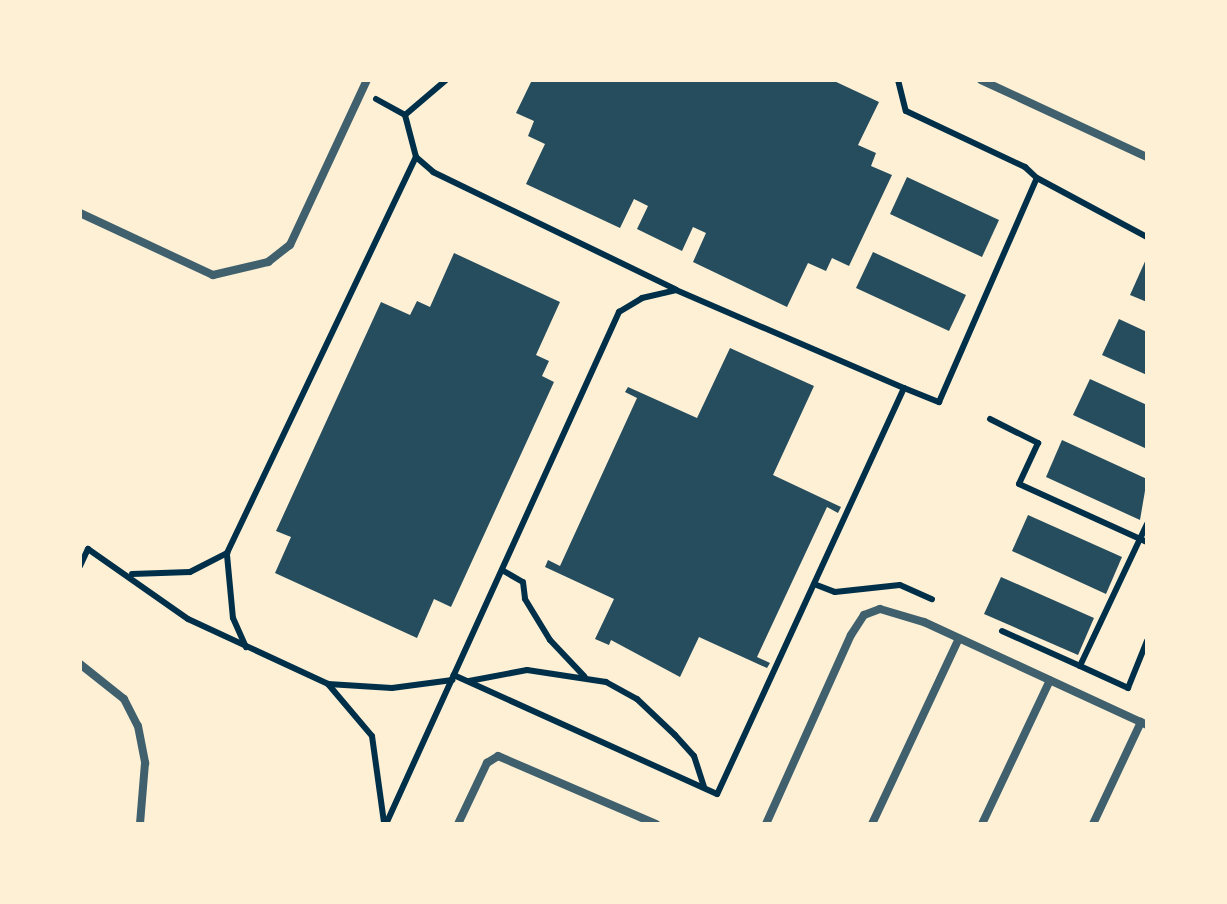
<!DOCTYPE html>
<html>
<head>
<meta charset="utf-8">
<style>
	body { margin:0 }
	#map { position:relative; width:1227px; height:904px; overflow:hidden; background:#fdf0d5; font-family:"IBM Plex Sans",sans-serif }
	div>[style] { position:absolute }
	.building>* { inset:0; background:#264d5e }
	.path>* { height:6px; margin:-3px; padding:0 3px; transform-origin:3px; border-radius:3px; background:#003049 }
	.service>* { height:8px; margin:-4px; padding:0 4px; transform-origin:4px; border-radius:4px; background:#3f606c }
	span { translate:-50% -50%; white-space:nowrap; text-align:center; line-height:1.15; -webkit-text-stroke:8px #fdf0d5; paint-order:stroke }
	.frame { position:absolute; inset:0; border:82px solid #fdf0d5; pointer-events:none }
</style>
</head>
<body>
<div id="map">
	<div class="building">
		<div style="clip-path:polygon(532px 80px,832px 80px,879px 102px,858px 145px,876px 153px,871px 166px,892px 175px,849px 266px,832px 258px,826px 271px,808px 263px,787px 307px,693px 262px,706px 233px,693px 227px,682px 251px,637px 229px,648px 206px,634px 199px,620px 228px,526px 184px,545px 144px,528px 136px,534px 121px,516px 113px)"></div>
		<div style="clip-path:polygon(907px 177px,999px 220px,982px 257px,890px 214px)"></div>
		<div style="clip-path:polygon(873px 252px,966px 295px,949px 331px,856px 288px)"></div>
		<div style="clip-path:polygon(454px 253px,560px 302px,536px 355px,549px 361px,542px 376px,554px 382px,451px 607px,434px 599px,417px 638px,275px 573px,291px 537px,276px 531px,381px 302px,410px 315px,417px 301px,430px 307px)"></div>
		<div style="clip-path:polygon(1147px 257px,1147px 302px,1130px 295px)"></div>
		<div style="clip-path:polygon(1119px 319px,1147px 332px,1147px 375px,1102px 355px)"></div>
		<div style="clip-path:polygon(730px 348px,814px 386px,773px 475px,841px 507px,838px 513px,827px 507px,757px 657px,770px 663px,767px 668px,699px 637px,680px 677px,611px 640px,609px 645px,595px 639px,614px 599px,545px 567px,548px 560px,560px 566px,637px 398px,625px 392px,628px 387px,697px 418px)"></div>
		<div style="clip-path:polygon(1090px 379px,1147px 405px,1147px 449px,1073px 415px)"></div>
		<div style="clip-path:polygon(1062px 440px,1147px 479px,1140px 520px,1046px 477px)"></div>
		<div style="clip-path:polygon(1028px 515px,1122px 557px,1106px 594px,1012px 551px)"></div>
		<div style="clip-path:polygon(1001px 577px,1094px 618px,1078px 655px,984px 614px)"></div>
	</div>
	<div class="path">
		<div style="left:898px;top:80px;width:32px;rotate:76deg"></div>
		<div style="left:906px;top:111px;width:132px;rotate:25.2deg"></div>
		<div style="left:1025px;top:167px;width:16px;rotate:43deg"></div>
		<div style="left:376px;top:99px;width:33px;rotate:29deg"></div>
		<div style="left:405px;top:115px;width:43px;rotate:75.3deg"></div>
		<div style="left:416px;top:157px;width:23px;rotate:41deg"></div>
		<div style="left:433px;top:172px;width:269px;rotate:25.8deg"></div>
		<div style="left:405px;top:115px;width:54px;rotate:-40.5deg"></div>
		<div style="left:904px;top:388px;width:38px;rotate:22deg"></div>
		<div style="left:939px;top:402px;width:244px;rotate:-66.4deg"></div>
		<div style="left:1037px;top:178px;width:125px;rotate:28.2deg"></div>
		<div style="left:990px;top:419px;width:54px;rotate:26.6deg"></div>
		<div style="left:1038px;top:443px;width:45px;rotate:114.9deg"></div>
		<div style="left:1019px;top:484px;width:141px;rotate:24.4deg"></div>
		<div style="left:1147px;top:524px;width:157px;rotate:115.3deg"></div>
		<div style="left:1080px;top:666px;width:53px;rotate:24.6deg"></div>
		<div style="left:1128px;top:688px;width:51px;rotate:-68deg"></div>
		<div style="left:227px;top:555px;width:63px;rotate:84.6deg"></div>
		<div style="left:233px;top:618px;width:32px;rotate:66deg"></div>
		<div style="left:80px;top:566px;width:19px;rotate:-65deg"></div>
		<div style="left:88px;top:549px;width:122px;rotate:35deg"></div>
		<div style="left:188px;top:619px;width:154px;rotate:24.9deg"></div>
		<div style="left:328px;top:684px;width:64px;rotate:3.6deg"></div>
		<div style="left:392px;top:688px;width:61px;rotate:-7.6deg"></div>
		<div style="left:502px;top:570px;width:24px;rotate:30deg"></div>
		<div style="left:523px;top:582px;width:17px;rotate:83deg"></div>
		<div style="left:525px;top:599px;width:48px;rotate:58.6deg"></div>
		<div style="left:550px;top:640px;width:50px;rotate:46.6deg"></div>
		<div style="left:132px;top:574px;width:58px;rotate:-2deg"></div>
		<div style="left:190px;top:572px;width:42px;rotate:-27.2deg"></div>
		<div style="left:227px;top:553px;width:439px;rotate:-64.5deg"></div>
		<div style="left:814px;top:584px;width:22px;rotate:21deg"></div>
		<div style="left:835px;top:592px;width:65px;rotate:-6.1deg"></div>
		<div style="left:900px;top:585px;width:35px;rotate:24deg"></div>
		<div style="left:1002px;top:631px;width:85px;rotate:24.2deg"></div>
		<div style="left:469px;top:681px;width:59px;rotate:-10.7deg"></div>
		<div style="left:527px;top:670px;width:80px;rotate:8.6deg"></div>
		<div style="left:606px;top:682px;width:35px;rotate:29deg"></div>
		<div style="left:637px;top:699px;width:52px;rotate:43.5deg"></div>
		<div style="left:675px;top:735px;width:28px;rotate:48deg"></div>
		<div style="left:694px;top:756px;width:32px;rotate:72deg"></div>
		<div style="left:328px;top:684px;width:68px;rotate:49.8deg"></div>
		<div style="left:372px;top:736px;width:88px;rotate:82.1deg"></div>
		<div style="left:386px;top:824px;width:563px;rotate:-65.53deg"></div>
		<div style="left:619px;top:312px;width:27px;rotate:-31deg"></div>
		<div style="left:642px;top:298px;width:35px;rotate:-13deg"></div>
		<div style="left:676px;top:290px;width:248px;rotate:23.3deg"></div>
		<div style="left:904px;top:388px;width:447px;rotate:114.7deg"></div>
		<div style="left:717px;top:794px;width:289px;rotate:-155.7deg"></div>
	</div>
	<div class="service">
		<div style="left:981px;top:80px;width:183px;rotate:24.9deg"></div>
		<div style="left:80px;top:213px;width:147px;rotate:25deg"></div>
		<div style="left:213px;top:275px;width:57px;rotate:-13.3deg"></div>
		<div style="left:268px;top:262px;width:28px;rotate:-38deg"></div>
		<div style="left:290px;top:245px;width:182px;rotate:-65deg"></div>
		<div style="left:80px;top:664px;width:56px;rotate:38.5deg"></div>
		<div style="left:124px;top:699px;width:30px;rotate:63deg"></div>
		<div style="left:138px;top:726px;width:38px;rotate:79deg"></div>
		<div style="left:145px;top:763px;width:61px;rotate:94.7deg"></div>
		<div style="left:458px;top:824px;width:68px;rotate:-64.6deg"></div>
		<div style="left:487px;top:763px;width:13px;rotate:-32deg"></div>
		<div style="left:498px;top:756px;width:172px;rotate:23.3deg"></div>
		<div style="left:766px;top:824px;width:207px;rotate:-65.8deg"></div>
		<div style="left:851px;top:635px;width:24px;rotate:-57deg"></div>
		<div style="left:864px;top:615px;width:17px;rotate:-21deg"></div>
		<div style="left:880px;top:609px;width:46px;rotate:16.5deg"></div>
		<div style="left:924px;top:622px;width:246px;rotate:24.8deg"></div>
		<div style="left:872px;top:824px;width:205px;rotate:-64.9deg"></div>
		<div style="left:982px;top:824px;width:159px;rotate:-64.7deg"></div>
		<div style="left:1093px;top:824px;width:113px;rotate:-64.8deg"></div>
	</div>
	<div class="frame"></div>
</div>
</body>
</html>
